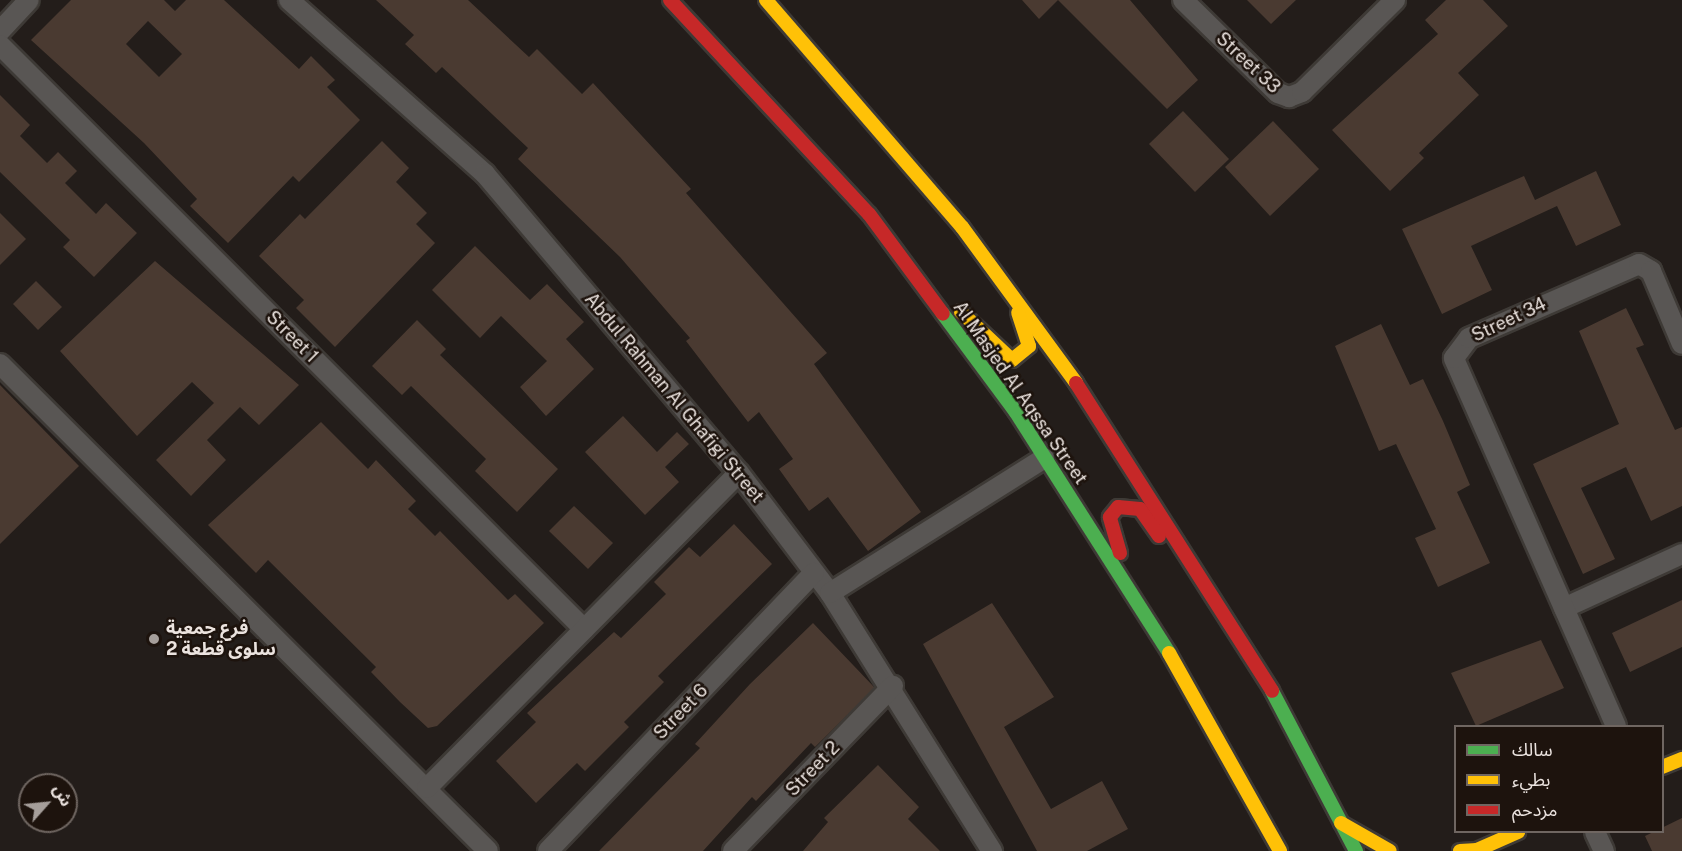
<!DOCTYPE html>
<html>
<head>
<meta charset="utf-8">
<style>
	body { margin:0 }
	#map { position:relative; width:1682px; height:851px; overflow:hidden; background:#231d1a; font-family:"Public Sans","Noto Sans Arabic",sans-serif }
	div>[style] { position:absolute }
	.building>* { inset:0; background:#4a3a31 }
	.roads { filter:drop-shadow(2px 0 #3e3a36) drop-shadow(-2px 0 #3e3a36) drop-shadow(0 2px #3e3a36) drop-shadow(0 -2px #3e3a36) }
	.street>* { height:20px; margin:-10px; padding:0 10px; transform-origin:10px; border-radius:10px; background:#595654 }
	.fast>* { height:14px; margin:-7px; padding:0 7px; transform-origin:7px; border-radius:7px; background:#4caf50 }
	.slow>* { height:14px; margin:-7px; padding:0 7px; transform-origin:7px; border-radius:7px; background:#ffc107 }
	.jam>* { height:14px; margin:-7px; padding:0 7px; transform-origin:7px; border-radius:7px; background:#c62828 }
	.dots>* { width:16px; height:16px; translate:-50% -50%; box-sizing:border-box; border:3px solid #1d130d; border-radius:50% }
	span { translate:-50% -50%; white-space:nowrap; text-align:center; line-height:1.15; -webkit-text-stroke:5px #1d130d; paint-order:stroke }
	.street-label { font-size:18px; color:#ebe3df }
	.poi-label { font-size:18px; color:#ebe3df; font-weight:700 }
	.left { translate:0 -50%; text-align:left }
	.legend { position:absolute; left:1454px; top:725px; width:210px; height:108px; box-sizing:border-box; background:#1d130d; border:2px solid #6f6661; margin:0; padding:8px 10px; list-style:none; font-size:18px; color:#ebe3df }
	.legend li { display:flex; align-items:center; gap:12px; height:30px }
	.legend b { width:30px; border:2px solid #6f6661 }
	.north { position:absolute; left:18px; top:773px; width:60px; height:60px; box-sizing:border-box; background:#1d130d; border:2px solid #6f6661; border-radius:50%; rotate:63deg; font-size:16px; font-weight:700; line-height:24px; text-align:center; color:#ebe3df }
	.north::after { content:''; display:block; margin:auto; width:21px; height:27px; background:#a59e9a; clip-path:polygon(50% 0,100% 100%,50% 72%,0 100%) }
</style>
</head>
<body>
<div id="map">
	<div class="building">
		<div style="clip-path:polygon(evenodd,71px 0,164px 0,175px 11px,186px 0,224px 0,299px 69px,311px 56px,335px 80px,327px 87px,360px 120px,299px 182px,293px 176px,228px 243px,190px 206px,197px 199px,144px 143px,31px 40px,71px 0,148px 21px,182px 54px,159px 77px,126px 44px,148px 21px)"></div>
		<div style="clip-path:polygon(376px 0,468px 0,529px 57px,537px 49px,582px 94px,593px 83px,691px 189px,686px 193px,827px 353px,814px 364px,921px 512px,868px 551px,828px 497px,809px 511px,779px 469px,793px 459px,759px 412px,748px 422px,686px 341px,690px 338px,620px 257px,518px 159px,528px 148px,442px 67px,436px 73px,405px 44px,414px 35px)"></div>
		<div style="clip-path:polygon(1022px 0,1130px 0,1198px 80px,1167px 109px,1058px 0,1039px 19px)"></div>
		<div style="clip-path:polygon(1247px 0,1296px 0,1271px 24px)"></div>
		<div style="clip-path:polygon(1446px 0,1483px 0,1508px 26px,1458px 73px,1479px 95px,1419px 153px,1424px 158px,1390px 191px,1332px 130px,1438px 34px,1425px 20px)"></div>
		<div style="clip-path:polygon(0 95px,30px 125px,20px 136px,47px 163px,58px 152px,77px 171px,65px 183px,96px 214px,106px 203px,137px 233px,94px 277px,63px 247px,70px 240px,0 172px)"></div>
		<div style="clip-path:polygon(1183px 111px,1229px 159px,1195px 192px,1149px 144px)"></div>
		<div style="clip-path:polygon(1273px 121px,1319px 169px,1270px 216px,1225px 167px)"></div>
		<div style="clip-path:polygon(382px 141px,409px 168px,396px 182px,427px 213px,416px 224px,435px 243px,335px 347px,296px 308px,304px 300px,259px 256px,300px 214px,305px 219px)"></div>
		<div style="clip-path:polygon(1596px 171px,1621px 225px,1576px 246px,1557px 206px,1471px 246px,1492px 290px,1442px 314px,1402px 229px,1524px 176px,1535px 200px)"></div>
		<div style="clip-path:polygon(0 213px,26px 239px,0 265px)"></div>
		<div style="clip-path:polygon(475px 246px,530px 300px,547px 284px,584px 322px,566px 339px,594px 369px,546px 416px,520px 387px,547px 361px,501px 316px,480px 338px,432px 290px)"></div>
		<div style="clip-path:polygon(155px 261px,299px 385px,259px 425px,240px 407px,207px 440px,226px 460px,191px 496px,156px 460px,214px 403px,192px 382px,137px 436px,60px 351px)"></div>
		<div style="clip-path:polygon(36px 281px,62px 307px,38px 330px,13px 304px)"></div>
		<div style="clip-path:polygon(1626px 308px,1644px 345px,1636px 348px,1675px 430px,1682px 427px,1682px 506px,1651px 521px,1626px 467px,1581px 488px,1615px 559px,1583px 574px,1533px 464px,1619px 424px,1579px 331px)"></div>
		<div style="clip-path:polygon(417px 320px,446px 349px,440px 355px,558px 469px,517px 512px,475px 471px,486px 459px,411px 386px,402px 395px,372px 366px)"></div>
		<div style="clip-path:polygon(1381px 324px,1410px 385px,1423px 379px,1443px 421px,1470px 485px,1457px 492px,1490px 563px,1438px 587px,1415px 538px,1436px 529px,1396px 444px,1379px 451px,1335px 346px)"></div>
		<div style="clip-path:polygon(0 385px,79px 466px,0 544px)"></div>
		<div style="clip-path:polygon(623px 416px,657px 452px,677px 432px,689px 444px,665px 467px,679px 482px,645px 515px,585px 452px)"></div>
		<div style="clip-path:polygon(321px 422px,368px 469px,376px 460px,416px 501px,408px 509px,435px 536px,440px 531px,508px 600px,515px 594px,544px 623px,437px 726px,428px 728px,400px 702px,371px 672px,376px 667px,268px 560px,256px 573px,208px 525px)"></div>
		<div style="clip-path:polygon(574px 506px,613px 543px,588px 569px,549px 531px)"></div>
		<div style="clip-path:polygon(734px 524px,772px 564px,658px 676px,664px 682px,624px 722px,629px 727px,585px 771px,577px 763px,536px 803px,496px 761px,536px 722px,527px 713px,614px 632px,621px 638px,666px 594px,654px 582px,689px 547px,700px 557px)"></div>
		<div style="clip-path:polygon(1682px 600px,1682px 647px,1630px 672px,1612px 633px)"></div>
		<div style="clip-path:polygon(992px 603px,1054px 697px,1004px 727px,1051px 809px,1102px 781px,1128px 829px,1087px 851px,1037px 851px,923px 644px)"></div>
		<div style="clip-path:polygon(813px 623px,875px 688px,815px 747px,811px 743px,756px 801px,752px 797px,703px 851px,599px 851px,700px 748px,695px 744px,750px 684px)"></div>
		<div style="clip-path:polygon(1541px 640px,1564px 688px,1476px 726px,1451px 673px)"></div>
		<div style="clip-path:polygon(878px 765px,919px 807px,908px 819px,940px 851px,803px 851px,828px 822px,824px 818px)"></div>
		<div style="clip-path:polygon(1682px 818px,1682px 851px,1652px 851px,1645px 836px)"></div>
	</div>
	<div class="roads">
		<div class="street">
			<div style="left:289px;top:0;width:262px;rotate:41.6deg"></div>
			<div style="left:485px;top:174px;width:392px;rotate:49.7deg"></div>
			<div style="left:739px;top:473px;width:151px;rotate:52.8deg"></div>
			<div style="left:830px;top:593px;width:305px;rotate:57.9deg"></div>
			<div style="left:1183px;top:0;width:133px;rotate:44.4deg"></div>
			<div style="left:1278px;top:93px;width:12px;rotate:20deg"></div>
			<div style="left:1289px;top:97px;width:14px;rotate:-21deg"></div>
			<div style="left:1302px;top:92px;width:131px;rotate:-44.7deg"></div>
			<div style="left:0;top:31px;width:42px;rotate:-46.9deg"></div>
			<div style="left:0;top:45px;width:826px;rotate:45deg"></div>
			<div style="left:0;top:364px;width:689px;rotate:44.94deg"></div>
			<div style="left:830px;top:593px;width:253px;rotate:-32.2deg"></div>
			<div style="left:1564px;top:608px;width:130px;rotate:-24.6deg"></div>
			<div style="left:1616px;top:726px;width:402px;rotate:-113.8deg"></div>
			<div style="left:1454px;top:358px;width:25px;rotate:-53deg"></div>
			<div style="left:1469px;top:338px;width:185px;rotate:-23.5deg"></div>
			<div style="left:1639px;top:264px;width:14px;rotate:30deg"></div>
			<div style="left:1651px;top:271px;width:79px;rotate:67deg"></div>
			<div style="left:427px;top:788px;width:443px;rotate:-45.3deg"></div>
			<div style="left:1595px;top:832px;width:21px;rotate:65deg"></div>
			<div style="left:548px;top:851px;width:385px;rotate:-46.3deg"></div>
			<div style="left:733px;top:851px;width:230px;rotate:-45.9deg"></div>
		</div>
		<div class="fast">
			<div style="left:943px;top:314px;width:121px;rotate:53.4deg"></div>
			<div style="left:1015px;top:411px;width:287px;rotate:57.5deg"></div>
			<div style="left:1272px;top:691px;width:181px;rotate:62.3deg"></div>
		</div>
		<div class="slow">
			<div style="left:766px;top:0;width:300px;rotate:49.2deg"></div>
			<div style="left:962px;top:227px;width:193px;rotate:53.8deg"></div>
			<div style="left:961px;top:312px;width:70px;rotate:43.3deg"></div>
			<div style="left:1012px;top:360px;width:22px;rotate:-39deg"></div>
			<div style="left:1029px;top:346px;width:35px;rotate:-108deg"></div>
			<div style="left:1169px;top:653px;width:227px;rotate:60.7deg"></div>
			<div style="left:1662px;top:767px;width:22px;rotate:-22deg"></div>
			<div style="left:1341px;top:823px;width:56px;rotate:29.7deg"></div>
			<div style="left:1460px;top:851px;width:17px;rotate:-3deg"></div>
			<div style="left:1477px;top:850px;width:45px;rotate:-23.7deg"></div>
		</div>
		<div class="jam">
			<div style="left:670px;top:0;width:292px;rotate:47.1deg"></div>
			<div style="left:869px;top:214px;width:124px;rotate:53.5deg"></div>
			<div style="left:1076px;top:383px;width:365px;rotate:57.5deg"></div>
			<div style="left:1120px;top:553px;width:37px;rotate:-106deg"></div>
			<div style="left:1110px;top:517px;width:13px;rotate:-51deg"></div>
			<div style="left:1118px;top:507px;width:22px;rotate:5deg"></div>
			<div style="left:1140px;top:509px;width:33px;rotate:55deg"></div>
		</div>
	</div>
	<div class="dots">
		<div style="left:154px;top:639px;background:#a59e9a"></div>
	</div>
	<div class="street-label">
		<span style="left:1248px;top:63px;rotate:43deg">Street 33</span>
		<span style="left:1509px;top:320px;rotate:-25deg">Street 34</span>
		<span style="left:292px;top:337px;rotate:45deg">Street 1</span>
		<span style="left:1020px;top:393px;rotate:55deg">Al Masjed Al Aqssa Street</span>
		<span style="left:674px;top:398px;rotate:50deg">Abdul Rahman Al Ghafigi Street</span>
		<span style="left:681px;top:712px;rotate:-46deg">Street 6</span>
		<span style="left:813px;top:769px;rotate:-46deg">Street 2</span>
	</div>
	<div class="poi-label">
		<span class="left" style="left:166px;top:639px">فرع جمعية<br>سلوى قطعة 2</span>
	</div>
	<ul class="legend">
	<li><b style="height:8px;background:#4caf50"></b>سالك</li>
	<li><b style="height:8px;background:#ffc107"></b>بطيء</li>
	<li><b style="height:8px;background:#c62828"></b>مزدحم</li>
	</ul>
	<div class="north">ش</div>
</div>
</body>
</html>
